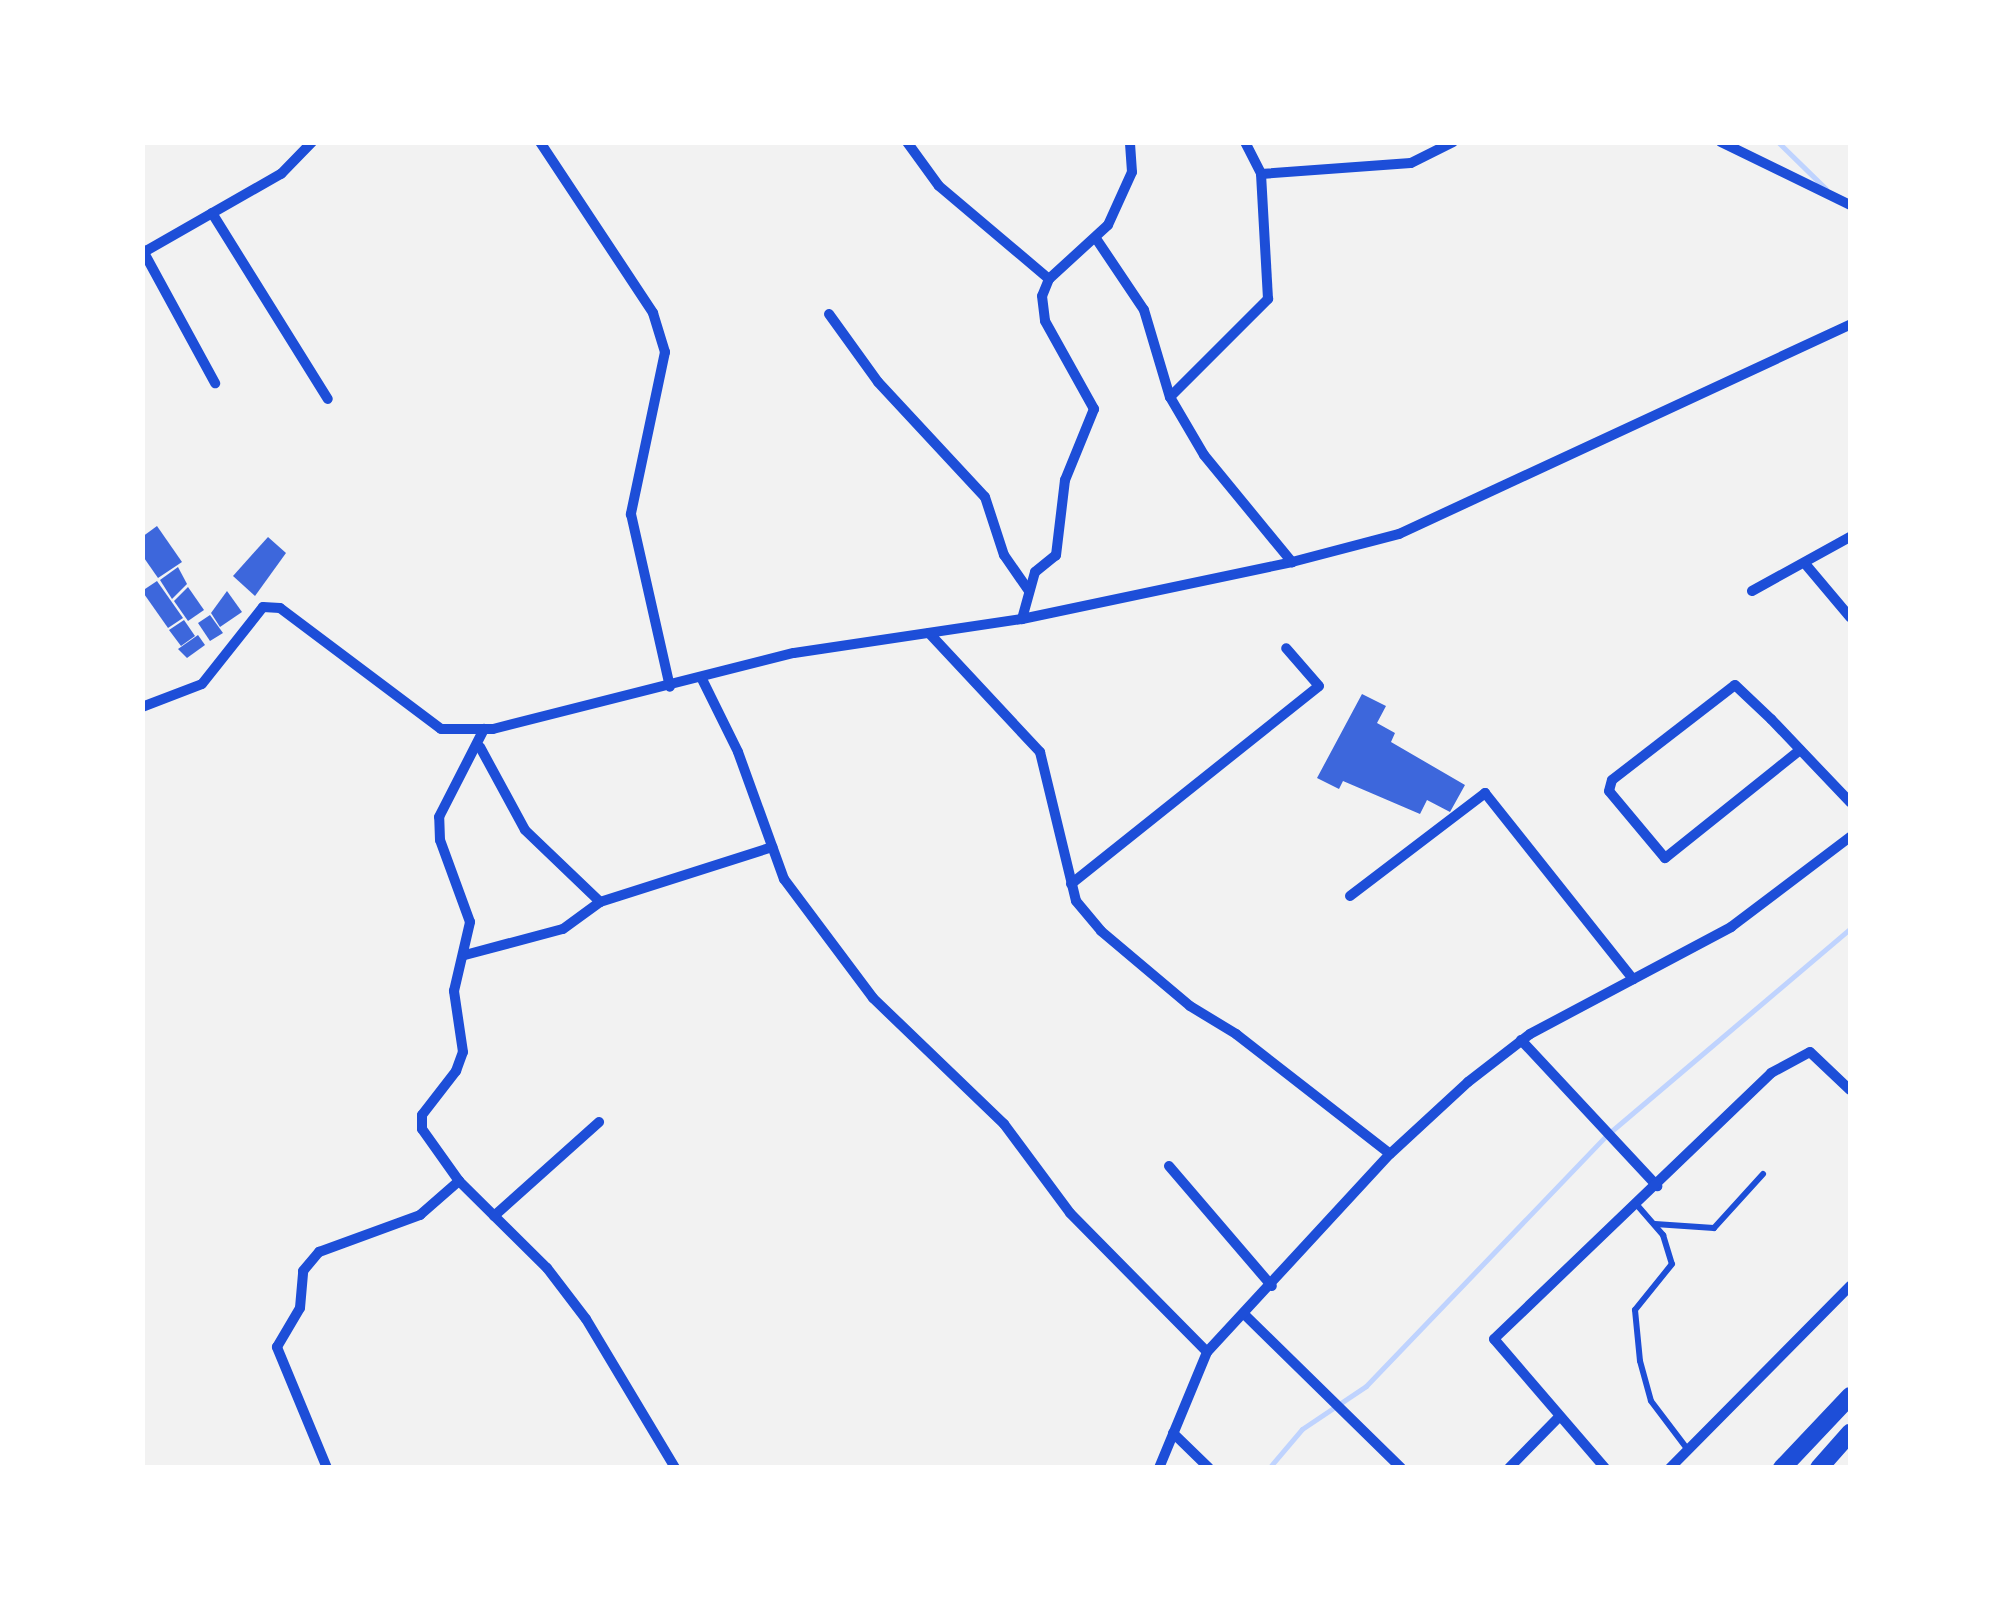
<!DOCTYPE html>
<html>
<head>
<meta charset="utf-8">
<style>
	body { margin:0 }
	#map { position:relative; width:1993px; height:1610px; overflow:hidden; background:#f2f2f2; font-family:"Exo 2",sans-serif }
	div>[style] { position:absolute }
	.stream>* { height:5px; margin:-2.5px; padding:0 2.5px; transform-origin:2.5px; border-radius:2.5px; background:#bfd3fe }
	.building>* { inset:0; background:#3d67dc }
	.service>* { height:6px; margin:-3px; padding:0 3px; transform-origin:3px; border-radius:3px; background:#1d4ed8 }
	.minor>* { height:10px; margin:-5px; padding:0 5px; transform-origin:5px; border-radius:5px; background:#1d4ed8 }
	.primary>* { height:18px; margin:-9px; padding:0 9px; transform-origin:9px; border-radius:9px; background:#1d4ed8 }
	span { translate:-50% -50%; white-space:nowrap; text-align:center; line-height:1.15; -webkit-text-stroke:10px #fff; paint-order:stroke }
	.frame { position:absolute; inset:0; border:145px solid #fff; pointer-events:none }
</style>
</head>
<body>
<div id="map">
	<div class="stream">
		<div style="left:1778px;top:142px;width:67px;rotate:44.4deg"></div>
		<div style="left:1269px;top:1468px;width:51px;rotate:-49.8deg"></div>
		<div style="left:1302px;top:1429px;width:77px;rotate:-33.9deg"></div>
		<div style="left:1366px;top:1386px;width:349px;rotate:-46.2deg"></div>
		<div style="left:1608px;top:1134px;width:317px;rotate:-40.3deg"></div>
	</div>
	<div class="building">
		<div style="clip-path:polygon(157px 526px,182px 562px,158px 578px,142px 555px,142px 537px)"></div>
		<div style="clip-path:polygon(268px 537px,286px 553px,255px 596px,233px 576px)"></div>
		<div style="clip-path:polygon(178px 567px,187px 584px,172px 599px,160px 580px)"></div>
		<div style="clip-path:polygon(157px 581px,183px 618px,168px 628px,142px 591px)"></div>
		<div style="clip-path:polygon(188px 587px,204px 610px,188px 621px,174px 601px)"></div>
		<div style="clip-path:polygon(227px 591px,242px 612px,220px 627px,211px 613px)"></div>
		<div style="clip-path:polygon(210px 615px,223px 633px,210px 641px,198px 623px)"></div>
		<div style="clip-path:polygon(184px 620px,195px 636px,181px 646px,169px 630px)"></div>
		<div style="clip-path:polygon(198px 635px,205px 645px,187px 658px,178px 649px)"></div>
		<div style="clip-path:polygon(1362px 694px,1386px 706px,1377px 723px,1395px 733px,1391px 742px,1465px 785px,1450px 812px,1427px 800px,1420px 814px,1343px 781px,1339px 789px,1317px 778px)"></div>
	</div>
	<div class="service">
		<div style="left:1637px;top:1205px;width:40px;rotate:49deg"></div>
		<div style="left:1663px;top:1235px;width:30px;rotate:73deg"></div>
		<div style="left:1672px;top:1264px;width:59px;rotate:128.8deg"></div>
		<div style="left:1635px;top:1310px;width:51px;rotate:84.4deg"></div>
		<div style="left:1640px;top:1361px;width:41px;rotate:74.6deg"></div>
		<div style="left:1651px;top:1401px;width:61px;rotate:52.9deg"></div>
		<div style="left:1655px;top:1224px;width:59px;rotate:3.9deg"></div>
		<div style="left:1714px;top:1228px;width:73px;rotate:-47.8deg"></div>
	</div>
	<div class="minor">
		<div style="left:540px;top:142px;width:205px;rotate:56.5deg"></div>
		<div style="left:653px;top:313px;width:41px;rotate:72.9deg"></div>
		<div style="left:665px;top:352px;width:166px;rotate:101.9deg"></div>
		<div style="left:631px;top:514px;width:177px;rotate:77.3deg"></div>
		<div style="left:907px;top:142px;width:54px;rotate:54deg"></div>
		<div style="left:939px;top:186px;width:144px;rotate:40.2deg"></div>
		<div style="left:1049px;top:279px;width:18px;rotate:112deg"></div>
		<div style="left:1042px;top:296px;width:25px;rotate:83deg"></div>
		<div style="left:1045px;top:321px;width:101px;rotate:60.9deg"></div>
		<div style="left:1094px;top:409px;width:77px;rotate:112.2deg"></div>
		<div style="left:1065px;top:480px;width:76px;rotate:96.8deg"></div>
		<div style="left:1056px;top:555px;width:27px;rotate:141deg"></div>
		<div style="left:1035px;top:572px;width:49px;rotate:105.5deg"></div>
		<div style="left:1245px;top:142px;width:36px;rotate:63deg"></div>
		<div style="left:1261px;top:174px;width:150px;rotate:-4.2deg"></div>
		<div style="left:1411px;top:163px;width:47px;rotate:-26.6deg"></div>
		<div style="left:1721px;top:142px;width:144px;rotate:26deg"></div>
		<div style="left:212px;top:213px;width:219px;rotate:58.1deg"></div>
		<div style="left:1097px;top:240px;width:84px;rotate:56.1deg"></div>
		<div style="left:1144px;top:310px;width:91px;rotate:73.4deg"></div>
		<div style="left:1170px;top:397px;width:67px;rotate:59.6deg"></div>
		<div style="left:1204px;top:455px;width:139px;rotate:50.6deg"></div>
		<div style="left:142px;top:249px;width:153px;rotate:61.4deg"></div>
		<div style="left:144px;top:252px;width:158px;rotate:-29.7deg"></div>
		<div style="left:281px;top:174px;width:45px;rotate:-45.9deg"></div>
		<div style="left:1049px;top:279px;width:80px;rotate:-42.5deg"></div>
		<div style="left:1108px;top:225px;width:58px;rotate:-65.6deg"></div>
		<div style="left:1132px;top:172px;width:30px;rotate:-94deg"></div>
		<div style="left:829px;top:314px;width:84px;rotate:54.2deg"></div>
		<div style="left:878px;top:382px;width:157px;rotate:47.1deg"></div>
		<div style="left:985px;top:497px;width:61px;rotate:71.9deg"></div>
		<div style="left:1004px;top:555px;width:44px;rotate:55.2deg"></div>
		<div style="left:1170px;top:397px;width:139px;rotate:-45deg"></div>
		<div style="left:1268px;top:299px;width:125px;rotate:-93.2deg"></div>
		<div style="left:1807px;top:566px;width:67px;rotate:49.9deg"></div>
		<div style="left:1752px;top:591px;width:112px;rotate:-28.9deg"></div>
		<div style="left:929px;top:633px;width:163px;rotate:47deg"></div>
		<div style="left:1040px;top:752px;width:153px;rotate:76.4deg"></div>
		<div style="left:1076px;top:901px;width:39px;rotate:50deg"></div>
		<div style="left:1101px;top:931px;width:116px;rotate:40.1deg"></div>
		<div style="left:1190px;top:1006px;width:54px;rotate:31.3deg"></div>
		<div style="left:1236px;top:1034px;width:195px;rotate:37.9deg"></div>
		<div style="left:702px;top:679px;width:81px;rotate:63.7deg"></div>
		<div style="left:738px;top:752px;width:135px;rotate:70.1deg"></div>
		<div style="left:784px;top:879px;width:149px;rotate:53.2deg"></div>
		<div style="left:873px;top:998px;width:182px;rotate:43.9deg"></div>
		<div style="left:1004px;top:1124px;width:111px;rotate:53.4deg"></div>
		<div style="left:1070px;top:1213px;width:195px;rotate:45.4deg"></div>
		<div style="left:142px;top:707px;width:64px;rotate:-21deg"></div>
		<div style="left:202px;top:684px;width:98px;rotate:-51.6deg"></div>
		<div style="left:263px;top:607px;width:17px;rotate:3deg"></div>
		<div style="left:280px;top:608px;width:201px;rotate:36.9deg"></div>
		<div style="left:441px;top:729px;width:52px"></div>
		<div style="left:493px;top:729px;width:310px;rotate:-14.2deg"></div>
		<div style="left:794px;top:653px;width:231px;rotate:-8.5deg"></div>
		<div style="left:1022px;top:619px;width:276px;rotate:-11.9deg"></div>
		<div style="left:1292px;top:562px;width:111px;rotate:-14.7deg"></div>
		<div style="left:1399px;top:534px;width:497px;rotate:-24.9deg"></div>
		<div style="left:480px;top:747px;width:94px;rotate:61.5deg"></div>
		<div style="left:525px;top:830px;width:104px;rotate:43.8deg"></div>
		<div style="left:1800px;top:750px;width:173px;rotate:141.3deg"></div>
		<div style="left:1665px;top:858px;width:87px;rotate:-129.9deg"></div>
		<div style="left:1609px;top:791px;width:11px;rotate:-75deg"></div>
		<div style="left:1612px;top:780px;width:155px;rotate:-37.7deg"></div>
		<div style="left:1735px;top:685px;width:50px;rotate:43.4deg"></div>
		<div style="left:1771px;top:719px;width:115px;rotate:46.4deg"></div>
		<div style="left:1071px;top:884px;width:317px;rotate:-38.6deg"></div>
		<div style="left:1319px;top:686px;width:50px;rotate:-131deg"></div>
		<div style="left:1350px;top:896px;width:170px;rotate:-37.3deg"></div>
		<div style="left:1485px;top:793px;width:238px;rotate:51.5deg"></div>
		<div style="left:465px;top:955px;width:101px;rotate:-14.9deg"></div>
		<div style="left:563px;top:929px;width:46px;rotate:-36.1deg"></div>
		<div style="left:600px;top:902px;width:181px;rotate:-17.7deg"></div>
		<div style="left:1521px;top:1040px;width:200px;rotate:47deg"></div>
		<div style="left:1169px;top:1166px;width:158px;rotate:49.4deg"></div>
		<div style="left:459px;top:1181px;width:124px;rotate:44.7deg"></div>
		<div style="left:547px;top:1268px;width:64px;rotate:52.6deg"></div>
		<div style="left:586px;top:1319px;width:174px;rotate:59.1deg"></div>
		<div style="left:494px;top:1216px;width:141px;rotate:-41.8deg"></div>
		<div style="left:1246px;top:1316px;width:217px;rotate:44.4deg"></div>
		<div style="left:1173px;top:1433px;width:50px;rotate:44.2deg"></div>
		<div style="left:327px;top:1468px;width:131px;rotate:-112.5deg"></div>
		<div style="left:277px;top:1347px;width:45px;rotate:-59.5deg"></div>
		<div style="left:300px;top:1308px;width:37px;rotate:-85deg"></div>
		<div style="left:303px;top:1271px;width:25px;rotate:-50deg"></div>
		<div style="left:319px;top:1252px;width:108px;rotate:-20.1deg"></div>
		<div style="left:420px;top:1215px;width:52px;rotate:-41.1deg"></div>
		<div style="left:459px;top:1181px;width:64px;rotate:-125.4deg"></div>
		<div style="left:422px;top:1129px;width:14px;rotate:-90deg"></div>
		<div style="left:422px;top:1115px;width:56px;rotate:-52.3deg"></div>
		<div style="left:456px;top:1071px;width:20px;rotate:-70deg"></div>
		<div style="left:463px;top:1052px;width:62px;rotate:-98.4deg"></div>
		<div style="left:454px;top:991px;width:71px;rotate:-76.9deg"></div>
		<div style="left:470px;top:922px;width:87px;rotate:-110.1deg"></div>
		<div style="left:440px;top:840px;width:23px;rotate:-92deg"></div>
		<div style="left:439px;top:817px;width:99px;rotate:-62.9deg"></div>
		<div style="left:1159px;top:1468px;width:126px;rotate:-67.5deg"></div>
		<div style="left:1207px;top:1352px;width:270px;rotate:-47.3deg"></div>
		<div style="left:1390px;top:1154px;width:106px;rotate:-42.7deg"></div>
		<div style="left:1468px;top:1082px;width:78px;rotate:-37.7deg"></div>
		<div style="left:1530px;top:1034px;width:228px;rotate:-28deg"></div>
		<div style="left:1731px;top:927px;width:149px;rotate:-37.1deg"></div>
		<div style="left:1509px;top:1468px;width:71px;rotate:-45.6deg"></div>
		<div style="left:1605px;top:1468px;width:170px;rotate:-130.7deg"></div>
		<div style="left:1494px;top:1339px;width:384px;rotate:-43.8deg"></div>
		<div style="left:1771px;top:1073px;width:44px;rotate:-28.3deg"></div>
		<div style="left:1810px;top:1052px;width:55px;rotate:43.5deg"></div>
		<div style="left:1670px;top:1468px;width:256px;rotate:-45.3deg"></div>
	</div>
	<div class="primary">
		<div style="left:1782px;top:1468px;width:99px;rotate:-46.6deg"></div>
		<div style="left:1819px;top:1468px;width:47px;rotate:-48.5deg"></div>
	</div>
	<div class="frame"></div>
</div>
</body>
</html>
